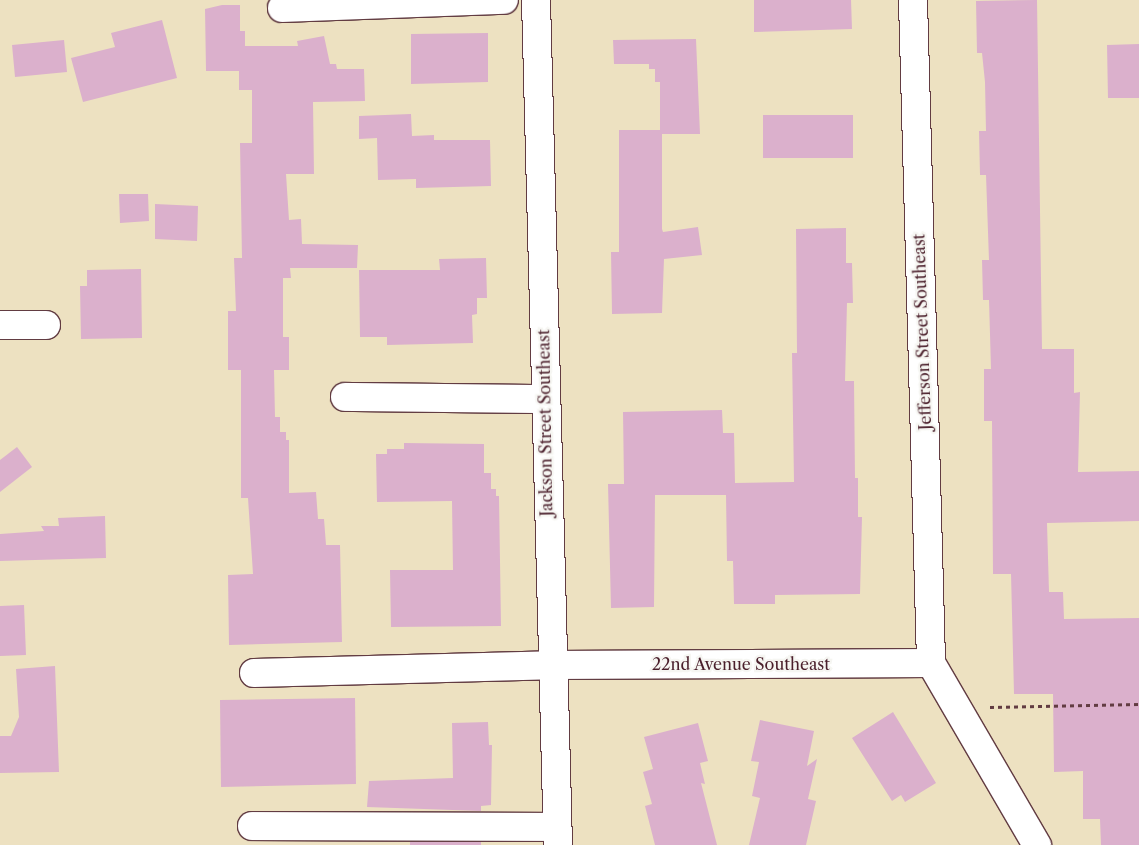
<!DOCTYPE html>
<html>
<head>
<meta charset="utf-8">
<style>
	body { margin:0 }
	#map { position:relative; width:1139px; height:845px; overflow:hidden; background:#ede1c1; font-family:"Libre Caslon Text",serif }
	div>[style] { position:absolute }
	.building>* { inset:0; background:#dbb0cc }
	.path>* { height:3px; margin-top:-1.5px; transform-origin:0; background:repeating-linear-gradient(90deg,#623c42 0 4px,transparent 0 8px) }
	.roads { filter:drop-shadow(1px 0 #623c42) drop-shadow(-1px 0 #623c42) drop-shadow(0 1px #623c42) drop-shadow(0 -1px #623c42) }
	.minor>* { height:28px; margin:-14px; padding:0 14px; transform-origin:14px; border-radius:14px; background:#fff }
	span { translate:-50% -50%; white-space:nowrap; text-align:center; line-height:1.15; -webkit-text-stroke:4.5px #f6f6f2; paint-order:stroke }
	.street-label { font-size:16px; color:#4a1f2b }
</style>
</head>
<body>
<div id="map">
	<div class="building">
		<div style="clip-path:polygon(754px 0,851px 0,852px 29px,754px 32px)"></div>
		<div style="clip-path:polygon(1037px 0,1042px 349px,1074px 349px,1074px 393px,1080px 392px,1078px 472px,1139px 471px,1139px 521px,1047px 523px,1049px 592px,1063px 592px,1064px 619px,1139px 618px,1139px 845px,1101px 845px,1100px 819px,1083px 819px,1083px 771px,1054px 772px,1053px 694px,1014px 694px,1011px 574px,993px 574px,992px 421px,984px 421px,984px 369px,991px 369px,989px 300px,983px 300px,982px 260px,989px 260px,986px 175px,980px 175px,979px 131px,986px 131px,985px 82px,982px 53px,977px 53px,976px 1px)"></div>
		<div style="clip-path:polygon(222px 5px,240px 5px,240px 31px,245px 31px,245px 46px,298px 46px,297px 41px,324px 36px,330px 64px,336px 64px,337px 69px,364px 69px,365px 101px,313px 102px,314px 174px,286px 174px,289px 220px,301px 219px,302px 244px,358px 245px,357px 268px,290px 268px,291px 278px,283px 278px,283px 337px,289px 337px,289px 370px,274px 370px,275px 417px,280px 417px,280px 432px,286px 432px,286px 440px,289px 440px,289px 493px,316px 492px,318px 519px,324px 519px,326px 545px,340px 545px,342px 642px,229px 645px,228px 575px,253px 574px,248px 498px,241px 498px,241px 370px,228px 370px,228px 311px,236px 311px,234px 258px,242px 258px,240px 143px,252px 143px,252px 90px,239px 90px,239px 71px,206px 71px,205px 9px)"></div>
		<div style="clip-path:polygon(162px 20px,177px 78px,83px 102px,71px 58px,115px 47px,111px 33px)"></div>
		<div style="clip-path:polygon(488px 33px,488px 82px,411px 84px,411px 34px)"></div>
		<div style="clip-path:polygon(696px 39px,700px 134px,662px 134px,662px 229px,663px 232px,698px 227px,702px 255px,664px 259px,662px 313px,612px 314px,611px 252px,619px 252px,619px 130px,660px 130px,660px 82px,655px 82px,655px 69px,649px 69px,649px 64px,614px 64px,613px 40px)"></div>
		<div style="clip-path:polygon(64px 40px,67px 72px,15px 77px,12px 45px)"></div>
		<div style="clip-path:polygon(1139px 44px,1139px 98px,1108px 98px,1107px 45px)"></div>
		<div style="clip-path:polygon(411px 114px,412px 136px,434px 135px,434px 140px,490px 140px,491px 186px,416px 188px,416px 179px,378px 180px,377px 138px,359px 139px,359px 116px)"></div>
		<div style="clip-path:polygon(763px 115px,853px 115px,853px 158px,763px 158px)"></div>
		<div style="clip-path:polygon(119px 194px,148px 194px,149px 221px,120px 223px)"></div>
		<div style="clip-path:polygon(155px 204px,198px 206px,197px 241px,155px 239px)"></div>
		<div style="clip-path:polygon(846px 228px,846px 263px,852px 263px,853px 303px,847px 303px,845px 381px,854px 381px,855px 478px,858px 478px,858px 517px,862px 517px,860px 594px,775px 595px,775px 604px,734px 604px,733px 561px,727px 561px,726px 495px,655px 495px,654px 607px,611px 608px,608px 484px,624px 484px,623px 412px,722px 410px,723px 433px,734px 433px,735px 483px,794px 482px,792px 353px,797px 353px,796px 229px)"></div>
		<div style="clip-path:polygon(486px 258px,487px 298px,477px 298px,477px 314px,472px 315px,473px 343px,387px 345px,387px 337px,360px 337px,359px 270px,440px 270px,439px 259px)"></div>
		<div style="clip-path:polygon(141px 269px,142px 338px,81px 339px,80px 286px,87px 286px,87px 270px)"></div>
		<div style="clip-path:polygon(404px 443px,484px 444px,484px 473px,491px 473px,491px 489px,496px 489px,496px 496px,499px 496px,501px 626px,391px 627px,390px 570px,453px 570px,452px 501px,377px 502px,376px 454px,387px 454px,387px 449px,404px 449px)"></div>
		<div style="clip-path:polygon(17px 447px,32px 467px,0 492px,0 460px)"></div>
		<div style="clip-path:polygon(105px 516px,106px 558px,0 561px,0 534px,44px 531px,41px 526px,59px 526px,58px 518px)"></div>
		<div style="clip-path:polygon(24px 605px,26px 655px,0 656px,0 606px)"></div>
		<div style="clip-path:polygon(55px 666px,59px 772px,0 773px,0 736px,11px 736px,19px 717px,16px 669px)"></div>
		<div style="clip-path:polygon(355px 698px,356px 784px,221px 787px,220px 700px)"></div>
		<div style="clip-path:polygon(893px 712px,936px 783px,905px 802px,901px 795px,892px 801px,852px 738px)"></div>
		<div style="clip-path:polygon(760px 720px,814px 731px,807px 766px,817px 759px,808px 799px,816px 801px,806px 845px,749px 845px,760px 798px,752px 796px,759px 762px,751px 761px)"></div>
		<div style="clip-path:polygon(488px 722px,489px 745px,492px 745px,491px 805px,481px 806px,481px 811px,367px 807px,369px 781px,453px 778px,452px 723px)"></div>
		<div style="clip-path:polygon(698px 723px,708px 761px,700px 763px,705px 784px,701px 783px,717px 845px,655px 845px,645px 806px,652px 804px,643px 772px,653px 769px,644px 737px)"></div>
		<div style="clip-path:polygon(410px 842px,481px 842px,481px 845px,410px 845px)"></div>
	</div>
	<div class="path">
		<div style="left:990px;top:707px;width:149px;rotate:-1.2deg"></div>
	</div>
	<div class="roads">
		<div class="minor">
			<div style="left:536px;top:0;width:845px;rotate:88.51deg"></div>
			<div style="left:913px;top:0;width:663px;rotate:88.44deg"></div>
			<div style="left:931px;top:663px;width:211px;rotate:59.8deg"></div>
			<div style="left:282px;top:8px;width:222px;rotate:-2.1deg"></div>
			<div style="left:0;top:325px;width:46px"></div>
			<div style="left:345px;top:397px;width:199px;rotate:0.6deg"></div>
			<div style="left:254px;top:673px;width:297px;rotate:-1.5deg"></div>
			<div style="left:551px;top:665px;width:380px;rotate:-0.3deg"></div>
			<div style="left:252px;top:826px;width:305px;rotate:0.2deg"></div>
		</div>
	</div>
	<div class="street-label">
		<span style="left:922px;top:332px;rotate:-92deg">Jefferson Street Southeast</span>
		<span style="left:545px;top:423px;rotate:-91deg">Jackson Street Southeast</span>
		<span style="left:741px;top:664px">22nd Avenue Southeast</span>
	</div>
</div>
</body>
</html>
